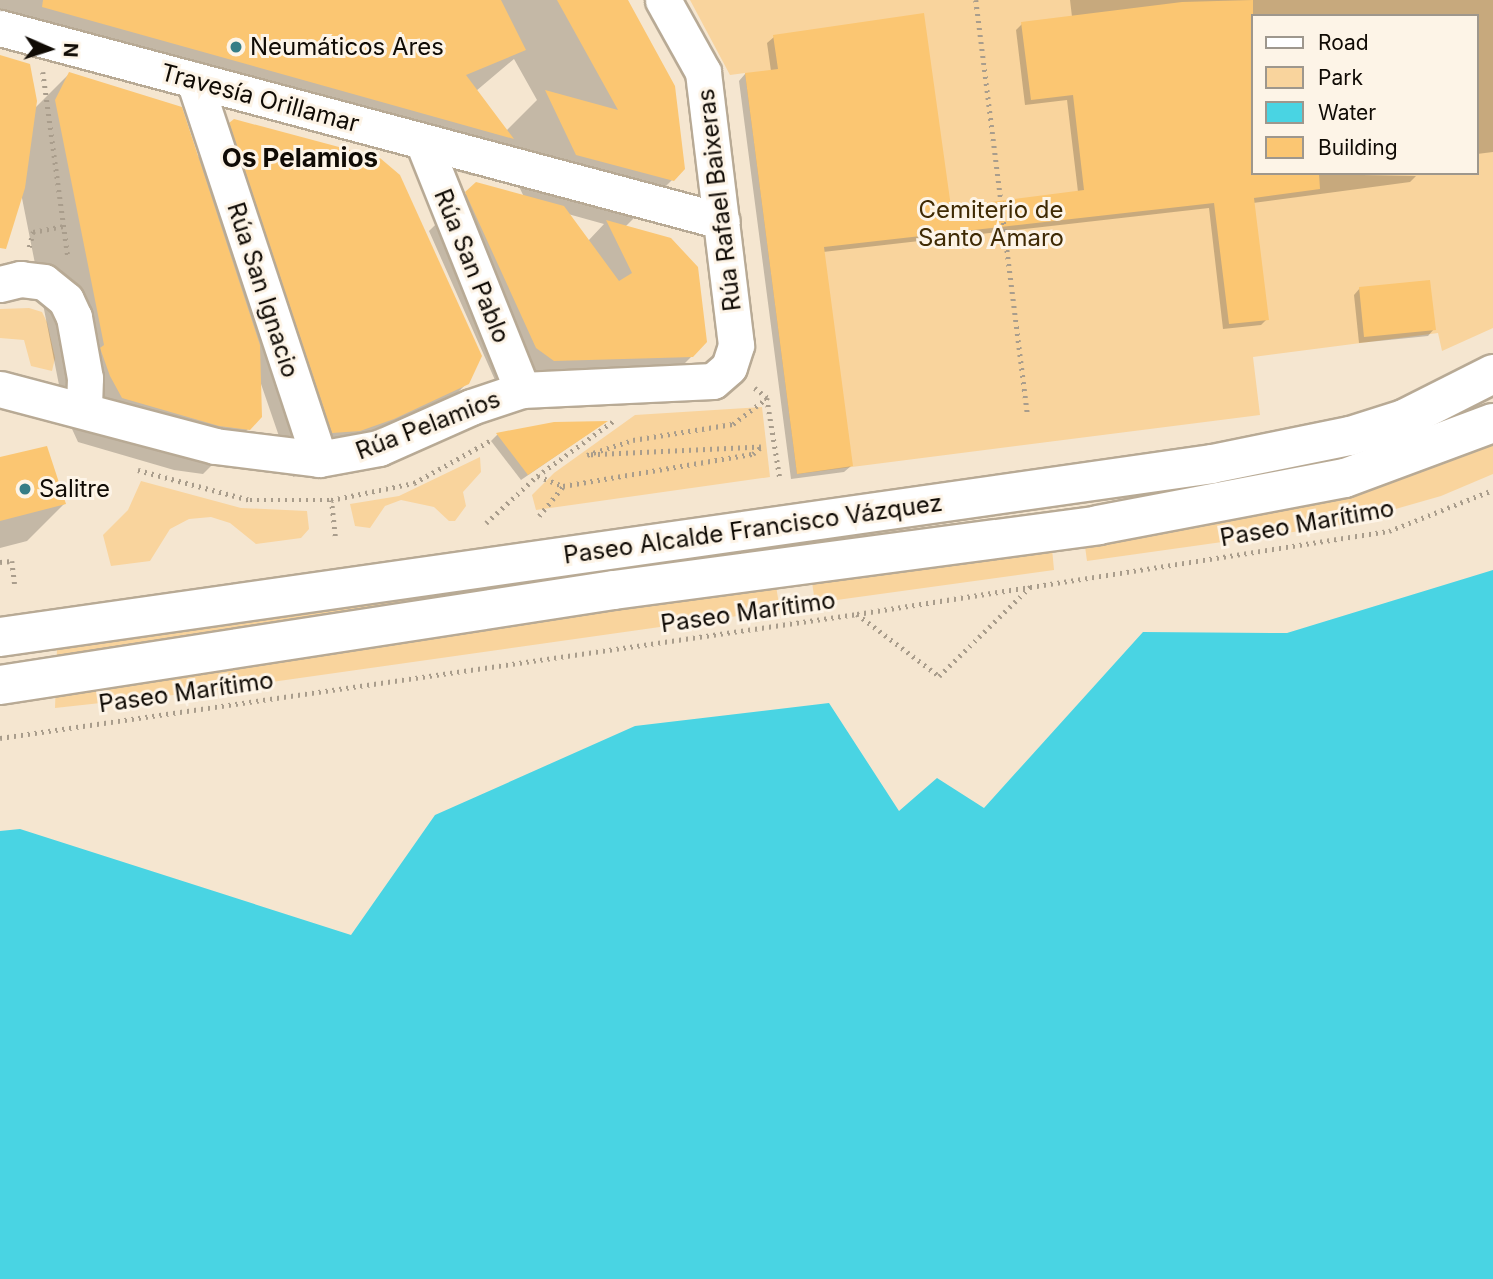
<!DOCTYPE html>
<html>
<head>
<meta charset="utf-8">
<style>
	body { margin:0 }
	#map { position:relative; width:1493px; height:1279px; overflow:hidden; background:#f5e6d0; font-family:Inter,sans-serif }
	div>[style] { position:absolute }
	.green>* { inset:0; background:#f9d49d }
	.water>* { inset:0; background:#49d4e3 }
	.shadow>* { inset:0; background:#0003 }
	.building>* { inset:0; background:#fbc672 }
	.path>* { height:4.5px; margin-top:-2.25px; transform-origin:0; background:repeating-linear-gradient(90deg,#a99d8c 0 2px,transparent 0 7px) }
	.roads { filter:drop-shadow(2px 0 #b8aa95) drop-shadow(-2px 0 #b8aa95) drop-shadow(0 2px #b8aa95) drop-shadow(0 -2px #b8aa95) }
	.minor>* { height:35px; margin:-17.5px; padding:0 17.5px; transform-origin:17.5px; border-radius:17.5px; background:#fff }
	.secondary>* { height:38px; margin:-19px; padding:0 19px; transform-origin:19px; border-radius:19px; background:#fff }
	.dots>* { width:19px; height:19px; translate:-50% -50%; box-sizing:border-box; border:4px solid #fdf4e7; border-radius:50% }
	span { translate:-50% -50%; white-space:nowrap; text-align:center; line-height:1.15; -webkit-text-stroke:6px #fdf4e7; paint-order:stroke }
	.poi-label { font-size:24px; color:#100b05 }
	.left { translate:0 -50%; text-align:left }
	.street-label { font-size:24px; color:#100b05 }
	.park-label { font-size:24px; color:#3f2a04 }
	.neighbourhood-label { font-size:26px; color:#100b05; font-weight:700 }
	.legend { position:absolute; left:1251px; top:14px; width:228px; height:161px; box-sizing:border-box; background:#fdf4e7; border:2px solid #9e978d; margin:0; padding:9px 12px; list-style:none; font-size:21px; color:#100b05 }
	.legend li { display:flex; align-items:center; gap:14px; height:35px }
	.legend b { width:35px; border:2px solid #9e978d }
	.north { position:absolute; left:14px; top:14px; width:70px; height:70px; -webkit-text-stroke:5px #fdf4e7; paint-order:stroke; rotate:93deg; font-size:19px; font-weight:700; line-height:28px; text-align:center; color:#100b05 }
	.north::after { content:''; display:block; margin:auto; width:24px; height:32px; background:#100b05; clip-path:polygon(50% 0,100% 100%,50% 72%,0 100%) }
</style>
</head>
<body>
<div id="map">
	<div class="green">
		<div style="clip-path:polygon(evenodd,690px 0,1493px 0,1493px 328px,1442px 351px,1438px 333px,1253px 357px,1260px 415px,797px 474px,745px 73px,730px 75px,690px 0,1253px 16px,1477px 16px,1477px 173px,1253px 173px,1253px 16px)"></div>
		<div style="clip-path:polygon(29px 308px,42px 312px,47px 322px,55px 358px,52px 371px,31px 366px,24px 340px,0 338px,0 309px)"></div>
		<div style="clip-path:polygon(762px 407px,770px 477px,536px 510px,532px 495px,554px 473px,635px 415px)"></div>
		<div style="clip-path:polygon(1493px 442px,1493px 474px,1441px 496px,1336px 526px,1087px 561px,1084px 539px)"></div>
		<div style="clip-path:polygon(480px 457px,481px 472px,463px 492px,466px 506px,455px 521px,449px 521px,434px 507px,401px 500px,385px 506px,370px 528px,355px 526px,350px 504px,399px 496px)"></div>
		<div style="clip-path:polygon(141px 481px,241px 508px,307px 511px,309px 529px,301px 538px,256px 544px,230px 523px,211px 517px,189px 519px,170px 529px,150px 561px,111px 566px,103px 535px,128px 510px)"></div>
		<div style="clip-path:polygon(1051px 538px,1054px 570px,815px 603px,811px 575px)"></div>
		<div style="clip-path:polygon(775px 580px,780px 610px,201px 692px,55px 708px,57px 648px,494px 587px,596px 597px)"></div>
	</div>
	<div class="water">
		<div style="clip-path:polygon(1493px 570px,1493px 1279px,0 1279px,0 831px,20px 829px,351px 935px,435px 815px,635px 726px,829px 703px,899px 811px,937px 778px,984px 808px,1143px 632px,1287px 633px)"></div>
	</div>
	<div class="shadow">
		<div style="clip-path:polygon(evenodd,0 0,626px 0,683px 169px,625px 227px,692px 356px,654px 394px,516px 398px,495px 380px,429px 231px,477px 184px,524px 197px,501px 149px,474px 176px,0 45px,0 0,514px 59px,537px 100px,506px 131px,476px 91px,514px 59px,0 0,568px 214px,604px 224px,588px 241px,568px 214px)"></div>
		<div style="clip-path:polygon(1070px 0,1493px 0,1493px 152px,1477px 154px,1477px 16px,1253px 16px,1253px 173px,1416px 176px,1410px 182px,1253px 203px,1267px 319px,1261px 325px,1223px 329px,1209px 208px,823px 252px,851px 466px,844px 472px,791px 479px,739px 81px,745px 74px,771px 71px,767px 43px,774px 37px,950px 209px,1078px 192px,1067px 100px,1025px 105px,1016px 30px,1022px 24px,1072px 17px)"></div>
		<div style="clip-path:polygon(0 57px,34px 109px,69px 74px,197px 158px,234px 121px,467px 383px,424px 427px,349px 462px,293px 477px,260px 381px,260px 417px,203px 474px,174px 470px,78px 442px,56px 394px,60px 390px,21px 193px,0 234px)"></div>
		<div style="clip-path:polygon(1360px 288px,1434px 329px,1428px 336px,1359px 343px,1354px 295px)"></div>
		<div style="clip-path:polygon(604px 423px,521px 480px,491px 441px,497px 435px,554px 424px)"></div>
		<div style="clip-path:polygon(0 461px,64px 504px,27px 541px,0 548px)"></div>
	</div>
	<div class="building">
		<div style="clip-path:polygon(43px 0,501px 0,526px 50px,466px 75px,514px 139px,42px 7px)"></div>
		<div style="clip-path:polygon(557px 0,628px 0,675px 86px,685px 169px,674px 181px,576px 155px,545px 90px,618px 110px)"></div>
		<div style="clip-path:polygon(1253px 0,1253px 173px,1319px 173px,1320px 189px,1254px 198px,1269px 320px,1229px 324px,1214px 203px,824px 247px,853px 466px,797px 474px,745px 73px,778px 69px,773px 35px,924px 13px,951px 207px,1084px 190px,1073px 95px,1031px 100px,1021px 22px,1182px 2px)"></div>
		<div style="clip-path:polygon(0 55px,30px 64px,37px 101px,25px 188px,6px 249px,0 248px)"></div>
		<div style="clip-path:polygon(69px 72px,182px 107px,260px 345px,262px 417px,250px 430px,219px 426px,122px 398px,110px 376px,100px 348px,104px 345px,55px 100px)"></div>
		<div style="clip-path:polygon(234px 119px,380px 158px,400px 175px,482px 356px,469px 384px,394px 419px,360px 431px,332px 433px,229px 123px)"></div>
		<div style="clip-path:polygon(476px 182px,564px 206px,619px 281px,632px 273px,606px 220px,671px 238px,698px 267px,707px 342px,693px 357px,554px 361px,536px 348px,465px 192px)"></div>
		<div style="clip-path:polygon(1430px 280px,1436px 330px,1364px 337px,1359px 287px)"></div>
		<div style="clip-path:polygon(608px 421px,528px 475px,496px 433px,554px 422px)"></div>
		<div style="clip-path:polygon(47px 446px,66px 504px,0 521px,0 457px)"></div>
	</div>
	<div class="path">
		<div style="left:976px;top:0;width:418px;rotate:82.9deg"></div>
		<div style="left:43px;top:72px;width:188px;rotate:82.3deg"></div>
		<div style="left:29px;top:247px;width:16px;rotate:-75deg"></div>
		<div style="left:33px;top:232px;width:32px;rotate:-11deg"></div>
		<div style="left:767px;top:398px;width:81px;rotate:80.8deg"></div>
		<div style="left:138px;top:470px;width:116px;rotate:15deg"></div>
		<div style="left:250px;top:500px;width:81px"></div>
		<div style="left:538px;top:476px;width:27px;rotate:22deg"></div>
		<div style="left:539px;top:516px;width:38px;rotate:-51deg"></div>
		<div style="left:563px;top:486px;width:193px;rotate:-9.6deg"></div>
		<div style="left:753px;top:454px;width:11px;rotate:-41deg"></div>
		<div style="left:761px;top:447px;width:174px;rotate:177.4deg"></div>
		<div style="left:587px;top:455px;width:48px;rotate:-18.1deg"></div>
		<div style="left:633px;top:440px;width:101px;rotate:-9.1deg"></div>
		<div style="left:733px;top:424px;width:43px;rotate:-37.4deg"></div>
		<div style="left:767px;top:398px;width:16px;rotate:-142deg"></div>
		<div style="left:486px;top:523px;width:69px;rotate:-42.7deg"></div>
		<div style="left:537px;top:476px;width:97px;rotate:-35.8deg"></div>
		<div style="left:335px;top:536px;width:36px;rotate:-96deg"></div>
		<div style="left:331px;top:500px;width:85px;rotate:-11.6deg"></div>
		<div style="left:414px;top:483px;width:90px;rotate:-29.1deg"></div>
		<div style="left:0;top:562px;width:12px;rotate:-5deg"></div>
		<div style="left:12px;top:561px;width:23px;rotate:83deg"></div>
		<div style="left:857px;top:614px;width:103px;rotate:37.1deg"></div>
		<div style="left:939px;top:676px;width:129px;rotate:-44.4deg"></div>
		<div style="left:0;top:738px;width:866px;rotate:-8.23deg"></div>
		<div style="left:857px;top:614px;width:538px;rotate:-8.87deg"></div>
		<div style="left:1389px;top:531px;width:112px;rotate:-21.5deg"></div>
	</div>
	<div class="roads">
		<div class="minor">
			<div style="left:0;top:28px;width:747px;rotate:14.97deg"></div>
			<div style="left:194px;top:80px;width:399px;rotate:71.7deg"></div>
			<div style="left:423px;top:142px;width:267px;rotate:68.2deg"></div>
			<div style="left:0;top:284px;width:21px;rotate:-14deg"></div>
			<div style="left:20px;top:279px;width:24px;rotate:7deg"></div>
			<div style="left:44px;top:282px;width:28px;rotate:39deg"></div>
			<div style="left:66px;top:300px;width:19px;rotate:65deg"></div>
			<div style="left:74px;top:317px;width:62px;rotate:79.8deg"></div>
			<div style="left:85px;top:378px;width:31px;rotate:92deg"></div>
			<div style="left:0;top:389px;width:222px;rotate:14.8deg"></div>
			<div style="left:215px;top:446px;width:105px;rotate:7.1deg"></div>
			<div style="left:319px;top:459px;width:61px;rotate:-10.4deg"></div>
			<div style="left:379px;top:448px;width:101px;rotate:-24deg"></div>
			<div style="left:471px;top:407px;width:54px;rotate:-18.4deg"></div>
			<div style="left:522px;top:390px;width:191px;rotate:-2.7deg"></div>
			<div style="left:713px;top:381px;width:21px;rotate:-41deg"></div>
			<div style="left:729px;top:367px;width:23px;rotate:-72deg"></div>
			<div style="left:736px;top:345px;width:275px;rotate:-96.9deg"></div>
			<div style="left:703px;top:72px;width:82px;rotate:-119.1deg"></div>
		</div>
		<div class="secondary">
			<div style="left:0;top:637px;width:1224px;rotate:-8.12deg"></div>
			<div style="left:1212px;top:464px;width:141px;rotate:-11.5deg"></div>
			<div style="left:1350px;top:436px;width:57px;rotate:-17.5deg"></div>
			<div style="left:1404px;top:419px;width:100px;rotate:-26.8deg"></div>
			<div style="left:0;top:685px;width:621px;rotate:-8.8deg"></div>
			<div style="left:614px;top:590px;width:488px;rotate:-7.6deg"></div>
			<div style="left:1098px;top:525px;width:251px;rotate:-10.8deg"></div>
			<div style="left:1345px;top:478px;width:158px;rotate:-20.4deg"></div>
		</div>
	</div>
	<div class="dots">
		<div style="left:236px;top:47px;background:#367d86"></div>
		<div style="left:25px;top:489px;background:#367d86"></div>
	</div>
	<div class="poi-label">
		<span class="left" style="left:250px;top:47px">Neumáticos Ares</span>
		<span class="left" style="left:39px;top:489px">Salitre</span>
	</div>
	<div class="street-label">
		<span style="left:260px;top:98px;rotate:15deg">Travesía Orillamar</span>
		<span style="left:719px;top:200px;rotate:-97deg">Rúa Rafael Baixeras</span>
		<span style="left:472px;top:266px;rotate:68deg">Rúa San Pablo</span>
		<span style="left:263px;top:290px;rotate:72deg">Rúa San Ignacio</span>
		<span style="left:428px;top:425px;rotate:-21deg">Rúa Pelamios</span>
		<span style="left:1307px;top:523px;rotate:-10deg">Paseo Marítimo</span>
		<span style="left:753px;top:529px;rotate:-8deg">Paseo Alcalde Francisco Vázquez</span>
		<span style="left:748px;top:612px;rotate:-8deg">Paseo Marítimo</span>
		<span style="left:186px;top:692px;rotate:-8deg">Paseo Marítimo</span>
	</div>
	<div class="park-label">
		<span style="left:991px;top:224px">Cemiterio de<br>Santo Amaro</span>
	</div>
	<div class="neighbourhood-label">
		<span style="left:300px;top:158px">Os Pelamios</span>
	</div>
	<ul class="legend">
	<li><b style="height:9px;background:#fff"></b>Road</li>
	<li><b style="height:19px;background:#f9d49d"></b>Park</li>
	<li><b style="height:19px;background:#49d4e3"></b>Water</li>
	<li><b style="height:19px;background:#fbc672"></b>Building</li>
	</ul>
	<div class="north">N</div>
</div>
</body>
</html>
